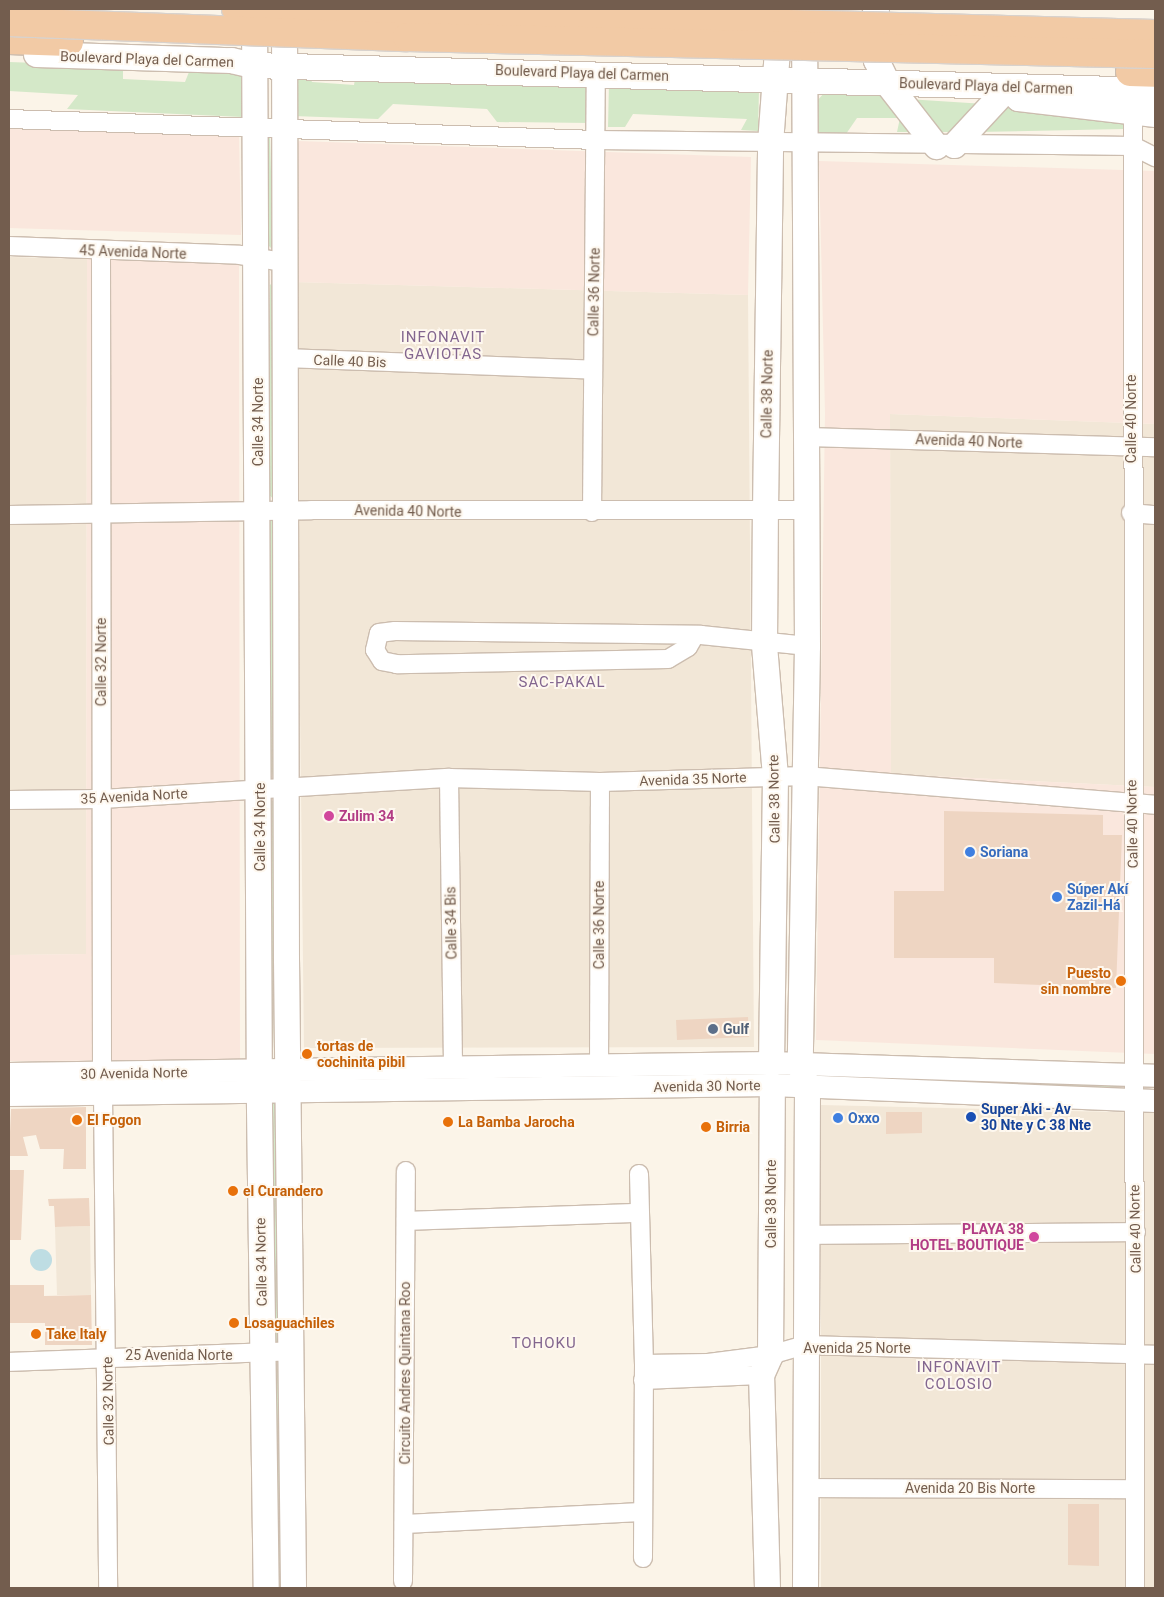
<!DOCTYPE html>
<html>
<head>
<meta charset="utf-8">
<style>
	body { margin:0 }
	#map { position:relative; width:1164px; height:1597px; overflow:hidden; background:#fbf4e8; font-family:Roboto,sans-serif }
	div>[style] { position:absolute }
	.residential>* { inset:0; background:#f2e7d7 }
	.commercial>* { inset:0; background:#fae7dd }
	.green>* { inset:0; background:#d4e8c8 }
	.water>* { inset:0; background:#bedde3 }
	.round { border-radius:50% }
	.building>* { inset:0; background:#eed5c2 }
	.roads { filter:drop-shadow(1px 0 #ccbdaf) drop-shadow(-1px 0 #ccbdaf) drop-shadow(0 1px #ccbdaf) drop-shadow(0 -1px #ccbdaf) }
	.minor>* { height:18px; margin:-9px; padding:0 9px; transform-origin:9px; border-radius:9px; background:#fff }
	.tertiary>* { height:22px; margin:-11px; padding:0 11px; transform-origin:11px; border-radius:11px; background:#fff }
	.secondary>* { height:25px; margin:-12.5px; padding:0 12.5px; transform-origin:12.5px; border-radius:12.5px; background:#fff }
	.trunk>* { height:28px; margin:-14px; padding:0 14px; transform-origin:14px; border-radius:14px; background:#f2caa5 }
	.bridges { filter:drop-shadow(1px 0 #d8d2cd) drop-shadow(-1px 0 #d8d2cd) drop-shadow(0 1px #d8d2cd) drop-shadow(0 -1px #d8d2cd) }
	.trunk-bridge>* { height:28px; margin:-14px; padding:0 14px; transform-origin:14px; border-radius:14px; background:#f2caa5 }
	.dots>* { width:14px; height:14px; translate:-50% -50%; box-sizing:border-box; border:2px solid #fef8ef; border-radius:50% }
	span { translate:-50% -50%; white-space:nowrap; text-align:center; line-height:1.15; -webkit-text-stroke:4px #fef8ef; paint-order:stroke }
	.street-label { font-size:14px; color:#735d4e }
	.hotel-label { font-size:14px; color:#b23c85; font-weight:700 }
	.left { translate:0 -50%; text-align:left }
	.right { translate:-100% -50%; text-align:right }
	.shop-label { font-size:14px; color:#366cbe; font-weight:700 }
	.food-label { font-size:14px; color:#c56008; font-weight:700 }
	.service-label { font-size:14px; color:#4e5e75; font-weight:700 }
	.transit-label { font-size:14px; color:#164399; font-weight:700 }
	.neighbourhood-label { font-size:15px; color:#83668f; letter-spacing:1px }
	.frame { position:absolute; inset:0; border:10px solid #735d4e; pointer-events:none }
</style>
</head>
<body>
<div id="map">
	<div class="residential">
		<div style="clip-path:polygon(9px 257px,87px 259px,86px 954px,9px 955px)"></div>
		<div style="clip-path:polygon(295px 282px,748px 295px,754px 1047px,304px 1048px)"></div>
		<div style="clip-path:polygon(890px 414px,1155px 424px,1155px 787px,891px 774px)"></div>
		<div style="clip-path:polygon(821px 1105px,1155px 1113px,1155px 1588px,821px 1588px)"></div>
		<div style="clip-path:polygon(90px 1226px,91px 1295px,57px 1295px,55px 1227px)"></div>
	</div>
	<div class="commercial">
		<div style="clip-path:polygon(9px 129px,239px 134px,241px 235px,9px 228px)"></div>
		<div style="clip-path:polygon(298px 141px,751px 157px,748px 295px,295px 282px)"></div>
		<div style="clip-path:polygon(819px 161px,1155px 171px,1155px 424px,890px 414px,891px 774px,1155px 787px,1155px 1054px,816px 1040px,825px 413px)"></div>
		<div style="clip-path:polygon(87px 259px,239px 260px,240px 1060px,9px 1061px,9px 955px,86px 954px)"></div>
	</div>
	<div class="green">
		<div style="clip-path:polygon(9px 62px,123px 66px,123px 79px,185px 82px,191px 67px,235px 68px,244px 75px,243px 117px,67px 109px,78px 95px,9px 91px)"></div>
		<div style="clip-path:polygon(293px 72px,307px 72px,312px 82px,354px 85px,355px 79px,590px 83px,590px 123px,497px 122px,487px 109px,393px 104px,378px 119px,293px 116px)"></div>
		<div style="clip-path:polygon(609px 83px,759px 90px,758px 131px,741px 130px,747px 119px,633px 114px,625px 127px,608px 127px)"></div>
		<div style="clip-path:polygon(826px 91px,886px 94px,918px 132px,897px 132px,900px 118px,857px 118px,846px 134px,815px 133px,815px 103px)"></div>
		<div style="clip-path:polygon(907px 99px,985px 104px,958px 132px,934px 132px)"></div>
		<div style="clip-path:polygon(1001px 105px,1124px 119px,1124px 129px,976px 132px)"></div>
		<div style="clip-path:polygon(270px 136px,273px 244px,271px 248px,267px 244px,265px 138px)"></div>
		<div style="clip-path:polygon(270px 284px,273px 287px,275px 500px,269px 495px)"></div>
		<div style="clip-path:polygon(269px 519px,276px 519px,275px 778px,270px 771px)"></div>
		<div style="clip-path:polygon(271px 801px,275px 801px,273px 1062px,270px 1058px)"></div>
		<div style="clip-path:polygon(983px 1080px,1117px 1086px,1118px 1089px,983px 1084px)"></div>
		<div style="clip-path:polygon(268px 1097px,275px 1097px,279px 1200px,279px 1341px,276px 1342px)"></div>
		<div style="clip-path:polygon(276px 1367px,280px 1372px,283px 1588px,277px 1588px,272px 1369px)"></div>
	</div>
	<div class="water">
		<div class="round" style="left:30px;top:1249px;width:22px;height:22px"></div>
	</div>
	<div class="building">
		<div style="clip-path:polygon(944px 811px,1103px 815px,1103px 835px,1122px 835px,1116px 988px,994px 983px,994px 958px,894px 958px,894px 891px,944px 891px)"></div>
		<div style="clip-path:polygon(748px 1017px,749px 1037px,677px 1040px,676px 1020px)"></div>
		<div style="clip-path:polygon(86px 1107px,86px 1169px,63px 1169px,64px 1149px,40px 1149px,36px 1135px,23px 1137px,28px 1156px,9px 1156px,11px 1109px)"></div>
		<div style="clip-path:polygon(886px 1112px,922px 1112px,922px 1133px,886px 1134px)"></div>
		<div style="clip-path:polygon(9px 1170px,24px 1170px,21px 1240px,9px 1240px)"></div>
		<div style="clip-path:polygon(89px 1198px,90px 1226px,55px 1227px,54px 1206px,49px 1206px,48px 1199px)"></div>
		<div style="clip-path:polygon(9px 1285px,44px 1285px,44px 1296px,91px 1295px,92px 1345px,45px 1345px,45px 1323px,9px 1323px)"></div>
		<div style="clip-path:polygon(1068px 1504px,1099px 1504px,1099px 1566px,1068px 1565px)"></div>
	</div>
	<div class="roads">
		<div class="minor">
			<div style="left:1133px;top:101px;width:1487px;rotate:89.92deg"></div>
			<div style="left:9px;top:119px;width:587px;rotate:2.05deg"></div>
			<div style="left:596px;top:140px;width:537px;rotate:0.64deg"></div>
			<div style="left:1133px;top:146px;width:25px;rotate:27deg"></div>
			<div style="left:9px;top:246px;width:231px;rotate:2.2deg"></div>
			<div style="left:240px;top:255px;width:44px;rotate:9.2deg"></div>
			<div style="left:101px;top:252px;width:821px;rotate:89.93deg"></div>
			<div style="left:287px;top:358px;width:306px;rotate:2.2deg"></div>
			<div style="left:808px;top:437px;width:347px;rotate:1.7deg"></div>
			<div style="left:592px;top:512px;width:440px;rotate:-89.5deg"></div>
			<div style="left:1131px;top:513px;width:24px;rotate:5deg"></div>
			<div style="left:9px;top:515px;width:302px;rotate:-0.9deg"></div>
			<div style="left:311px;top:510px;width:497px"></div>
			<div style="left:695px;top:635px;width:14px;rotate:120deg"></div>
			<div style="left:688px;top:647px;width:23px;rotate:149deg"></div>
			<div style="left:668px;top:659px;width:271px;rotate:178.9deg"></div>
			<div style="left:397px;top:664px;width:15px;rotate:-169deg"></div>
			<div style="left:382px;top:661px;width:13px;rotate:-122deg"></div>
			<div style="left:375px;top:650px;width:17px;rotate:-77deg"></div>
			<div style="left:379px;top:633px;width:16px;rotate:-7deg"></div>
			<div style="left:395px;top:631px;width:306px;rotate:0.7deg"></div>
			<div style="left:701px;top:635px;width:107px;rotate:5.9deg"></div>
			<div style="left:449px;top:778px;width:291px;rotate:89.2deg"></div>
			<div style="left:9px;top:800px;width:93px;rotate:-0.6deg"></div>
			<div style="left:102px;top:799px;width:348px;rotate:-3.5deg"></div>
			<div style="left:449px;top:778px;width:151px;rotate:1.5deg"></div>
			<div style="left:600px;top:782px;width:205px;rotate:-1.7deg"></div>
			<div style="left:805px;top:776px;width:351px;rotate:4.7deg"></div>
			<div style="left:599px;top:1067px;width:285px;rotate:-89.8deg"></div>
			<div style="left:103px;top:1094px;width:494px;rotate:89.4deg"></div>
			<div style="left:639px;top:1174px;width:190px;rotate:88.5deg"></div>
			<div style="left:644px;top:1364px;width:194px;rotate:90.3deg"></div>
			<div style="left:406px;top:1221px;width:233px;rotate:-2deg"></div>
			<div style="left:804px;top:1235px;width:332px;rotate:-0.5deg"></div>
			<div style="left:9px;top:1362px;width:280px;rotate:-2.2deg"></div>
			<div style="left:644px;top:1364px;width:64px;rotate:-0.9deg"></div>
			<div style="left:708px;top:1363px;width:63px;rotate:-7.4deg"></div>
			<div style="left:770px;top:1355px;width:36px;rotate:-16deg"></div>
			<div style="left:805px;top:1345px;width:350px;rotate:1.6deg"></div>
			<div style="left:643px;top:1380px;width:118px;rotate:-2.4deg"></div>
			<div style="left:806px;top:1488px;width:328px;rotate:0.2deg"></div>
			<div style="left:404px;top:1524px;width:238px;rotate:-2.9deg"></div>
			<div style="left:403px;top:1581px;width:410px;rotate:-89.6deg"></div>
		</div>
		<div class="tertiary">
			<div style="left:9px;top:1074px;width:762px;rotate:-0.83deg"></div>
			<div style="left:771px;top:1063px;width:384px;rotate:1.9deg"></div>
			<div style="left:9px;top:1095px;width:763px;rotate:-0.75deg"></div>
			<div style="left:772px;top:1085px;width:383px;rotate:2.4deg"></div>
		</div>
		<div class="secondary">
			<div style="left:804px;top:9px;width:637px;rotate:89.73deg"></div>
			<div style="left:807px;top:646px;width:419px;rotate:91deg"></div>
			<div style="left:800px;top:1065px;width:24px;rotate:73deg"></div>
			<div style="left:807px;top:1088px;width:500px;rotate:90.23deg"></div>
			<div style="left:876px;top:9px;width:22px;rotate:108deg"></div>
			<div style="left:869px;top:30px;width:31px;rotate:77deg"></div>
			<div style="left:876px;top:60px;width:25px;rotate:64deg"></div>
			<div style="left:887px;top:83px;width:80px;rotate:52.1deg"></div>
			<div style="left:254px;top:11px;width:1098px;rotate:89.74deg"></div>
			<div style="left:259px;top:1109px;width:479px;rotate:89.2deg"></div>
			<div style="left:284px;top:13px;width:946px;rotate:89.88deg"></div>
			<div style="left:286px;top:959px;width:629px;rotate:89.36deg"></div>
			<div style="left:36px;top:54px;width:195px;rotate:1.8deg"></div>
			<div style="left:231px;top:60px;width:22px;rotate:13deg"></div>
			<div style="left:252px;top:65px;width:903px;rotate:1.59deg"></div>
			<div style="left:954px;top:145px;width:78px;rotate:-47.1deg"></div>
			<div style="left:1007px;top:88px;width:15px;rotate:42deg"></div>
			<div style="left:1018px;top:98px;width:138px;rotate:6.7deg"></div>
			<div style="left:771px;top:1063px;width:287px;rotate:-89.2deg"></div>
			<div style="left:775px;top:776px;width:132px;rotate:-94.8deg"></div>
			<div style="left:764px;top:644px;width:134px;rotate:-89.6deg"></div>
			<div style="left:765px;top:510px;width:367px;rotate:-89.2deg"></div>
			<div style="left:770px;top:143px;width:134px;rotate:-85.7deg"></div>
			<div style="left:767px;top:1588px;width:213px;rotate:-91.6deg"></div>
			<div style="left:761px;top:1375px;width:22px;rotate:-66deg"></div>
			<div style="left:770px;top:1355px;width:270px;rotate:-89.6deg"></div>
		</div>
		<div class="trunk">
			<div style="left:9px;top:40px;width:60px;rotate:1.9deg"></div>
			<div style="left:1130px;top:72px;width:25px;rotate:2deg"></div>
		</div>
	</div>
	<div class="bridges">
		<div class="trunk-bridge">
			<div style="left:236px;top:9px;width:919px;rotate:1.56deg"></div>
			<div style="left:9px;top:22px;width:398px;rotate:2.2deg"></div>
			<div style="left:407px;top:37px;width:748px;rotate:1.3deg"></div>
		</div>
	</div>
	<div class="dots">
		<div style="left:329px;top:816px;background:#d1479c"></div>
		<div style="left:970px;top:852px;background:#3f7fe0"></div>
		<div style="left:1057px;top:897px;background:#3f7fe0"></div>
		<div style="left:1121px;top:981px;background:#e8710a"></div>
		<div style="left:713px;top:1029px;background:#5c6f8a"></div>
		<div style="left:307px;top:1054px;background:#e8710a"></div>
		<div style="left:971px;top:1117px;background:#1a4fb4"></div>
		<div style="left:838px;top:1118px;background:#3f7fe0"></div>
		<div style="left:77px;top:1120px;background:#e8710a"></div>
		<div style="left:448px;top:1122px;background:#e8710a"></div>
		<div style="left:706px;top:1127px;background:#e8710a"></div>
		<div style="left:233px;top:1191px;background:#e8710a"></div>
		<div style="left:1034px;top:1237px;background:#d1479c"></div>
		<div style="left:234px;top:1323px;background:#e8710a"></div>
		<div style="left:36px;top:1334px;background:#e8710a"></div>
	</div>
	<div class="street-label">
		<span style="left:147px;top:59px;rotate:2deg">Boulevard Playa del Carmen</span>
		<span style="left:582px;top:73px;rotate:2deg">Boulevard Playa del Carmen</span>
		<span style="left:986px;top:86px;rotate:2deg">Boulevard Playa del Carmen</span>
		<span style="left:133px;top:252px;rotate:2deg">45 Avenida Norte</span>
		<span style="left:594px;top:292px;rotate:-89deg">Calle 36 Norte</span>
		<span style="left:350px;top:361px;rotate:2deg">Calle 40 Bis</span>
		<span style="left:767px;top:394px;rotate:-89deg">Calle 38 Norte</span>
		<span style="left:1131px;top:419px;rotate:-90deg">Calle 40 Norte</span>
		<span style="left:258px;top:422px;rotate:-90deg">Calle 34 Norte</span>
		<span style="left:969px;top:441px;rotate:2deg">Avenida 40 Norte</span>
		<span style="left:408px;top:511px;rotate:1deg">Avenida 40 Norte</span>
		<span style="left:101px;top:662px;rotate:-90deg">Calle 32 Norte</span>
		<span style="left:693px;top:779px;rotate:-2deg">Avenida 35 Norte</span>
		<span style="left:134px;top:796px;rotate:-3deg">35 Avenida Norte</span>
		<span style="left:774px;top:799px;rotate:-91deg">Calle 38 Norte</span>
		<span style="left:1132px;top:824px;rotate:-91deg">Calle 40 Norte</span>
		<span style="left:260px;top:827px;rotate:-90deg">Calle 34 Norte</span>
		<span style="left:451px;top:923px;rotate:-91deg">Calle 34 Bis</span>
		<span style="left:599px;top:925px;rotate:-90deg">Calle 36 Norte</span>
		<span style="left:134px;top:1073px;rotate:-1deg">30 Avenida Norte</span>
		<span style="left:707px;top:1086px;rotate:-1deg">Avenida 30 Norte</span>
		<span style="left:771px;top:1204px;rotate:-90deg">Calle 38 Norte</span>
		<span style="left:1135px;top:1229px;rotate:-91deg">Calle 40 Norte</span>
		<span style="left:261px;top:1262px;rotate:-91deg">Calle 34 Norte</span>
		<span style="left:857px;top:1348px">Avenida 25 Norte</span>
		<span style="left:179px;top:1355px">25 Avenida Norte</span>
		<span style="left:405px;top:1373px;rotate:-90deg">Circuito Andres Quintana Roo</span>
		<span style="left:108px;top:1401px;rotate:-91deg">Calle 32 Norte</span>
		<span style="left:970px;top:1488px">Avenida 20 Bis Norte</span>
	</div>
	<div class="hotel-label">
		<span class="left" style="left:339px;top:816px">Zulim 34</span>
		<span class="right" style="left:1024px;top:1237px">PLAYA 38<br>HOTEL BOUTIQUE</span>
	</div>
	<div class="shop-label">
		<span class="left" style="left:980px;top:852px">Soriana</span>
		<span class="left" style="left:1067px;top:897px">Súper Akí<br>Zazil-Há</span>
		<span class="left" style="left:848px;top:1118px">Oxxo</span>
	</div>
	<div class="food-label">
		<span class="right" style="left:1111px;top:981px">Puesto<br>sin nombre</span>
		<span class="left" style="left:317px;top:1054px">tortas de<br>cochinita pibil</span>
		<span class="left" style="left:87px;top:1120px">El Fogon</span>
		<span class="left" style="left:458px;top:1122px">La Bamba Jarocha</span>
		<span class="left" style="left:716px;top:1127px">Birria</span>
		<span class="left" style="left:243px;top:1191px">el Curandero</span>
		<span class="left" style="left:244px;top:1323px">Losaguachiles</span>
		<span class="left" style="left:46px;top:1334px">Take Italy</span>
	</div>
	<div class="service-label">
		<span class="left" style="left:723px;top:1029px">Gulf</span>
	</div>
	<div class="transit-label">
		<span class="left" style="left:981px;top:1117px">Super Aki - Av<br>30 Nte y C 38 Nte</span>
	</div>
	<div class="neighbourhood-label">
		<span style="left:443px;top:346px">INFONAVIT<br>GAVIOTAS</span>
		<span style="left:562px;top:683px">SAC-PAKAL</span>
		<span style="left:544px;top:1344px">TOHOKU</span>
		<span style="left:959px;top:1376px">INFONAVIT<br>COLOSIO</span>
	</div>
	<div class="frame"></div>
</div>
</body>
</html>
